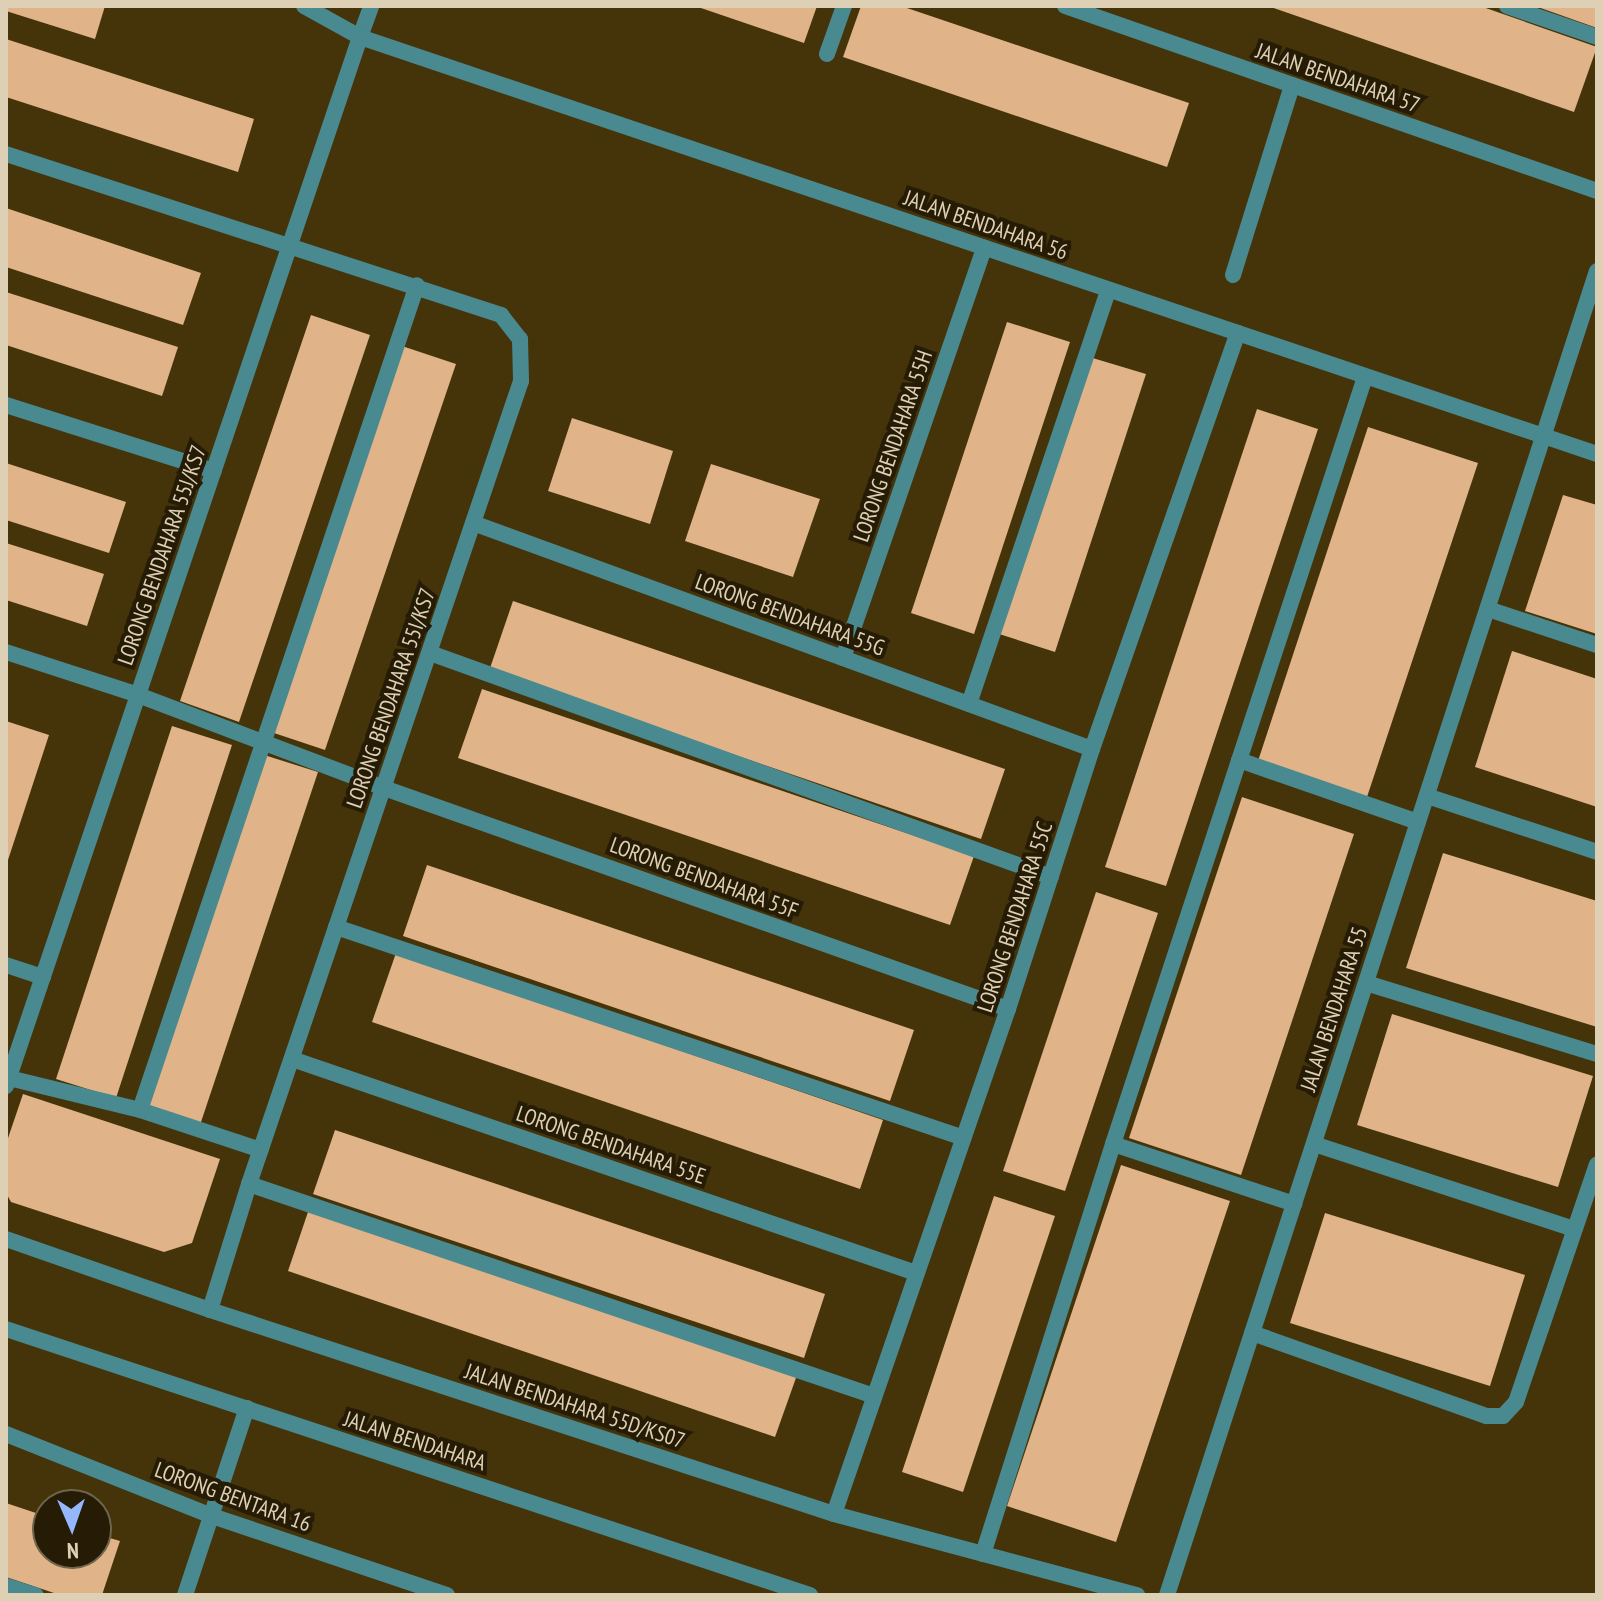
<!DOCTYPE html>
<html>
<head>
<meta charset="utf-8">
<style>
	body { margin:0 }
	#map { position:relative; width:1603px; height:1601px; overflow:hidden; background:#453309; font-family:"PT Sans Narrow",sans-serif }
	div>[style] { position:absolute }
	.building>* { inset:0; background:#e0b388 }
	.service>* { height:16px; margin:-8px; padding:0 8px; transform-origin:8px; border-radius:8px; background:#498990 }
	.minor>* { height:16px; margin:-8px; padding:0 8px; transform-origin:8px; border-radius:8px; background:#498990 }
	span { translate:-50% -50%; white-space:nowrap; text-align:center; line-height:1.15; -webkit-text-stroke:8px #261c06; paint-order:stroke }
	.street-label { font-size:22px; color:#ddd0b5 }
	.frame { position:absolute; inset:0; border:8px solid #ddd0b5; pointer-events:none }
	.north { position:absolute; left:32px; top:1489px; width:80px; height:80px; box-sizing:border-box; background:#261c06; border:2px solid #6f644c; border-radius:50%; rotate:178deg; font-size:22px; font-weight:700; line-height:32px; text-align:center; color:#ddd0b5 }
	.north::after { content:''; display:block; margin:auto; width:28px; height:36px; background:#94b7fd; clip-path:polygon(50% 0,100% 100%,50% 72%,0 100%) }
</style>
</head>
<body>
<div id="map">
	<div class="building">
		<div style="clip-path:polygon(6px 6px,105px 6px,95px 39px,6px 11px)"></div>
		<div style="clip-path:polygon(695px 6px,817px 6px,804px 43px)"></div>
		<div style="clip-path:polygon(861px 6px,901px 6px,1189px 103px,1167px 167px,843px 57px)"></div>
		<div style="clip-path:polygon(1268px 6px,1480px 6px,1597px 47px,1574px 112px)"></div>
		<div style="clip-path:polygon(1535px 6px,1597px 6px,1597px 28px)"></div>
		<div style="clip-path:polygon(6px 39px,254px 119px,238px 172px,6px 97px)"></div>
		<div style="clip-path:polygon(6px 208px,201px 273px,183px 325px,6px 267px)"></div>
		<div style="clip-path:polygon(6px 292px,178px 347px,162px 396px,6px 345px)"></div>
		<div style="clip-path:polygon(311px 315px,370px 335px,239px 722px,180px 701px)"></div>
		<div style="clip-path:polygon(1007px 322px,1070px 342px,974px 634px,911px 613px)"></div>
		<div style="clip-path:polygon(399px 345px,456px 364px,325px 750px,268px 731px)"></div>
		<div style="clip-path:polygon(1086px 356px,1146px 374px,1055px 652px,996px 633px)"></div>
		<div style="clip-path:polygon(1257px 409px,1318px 429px,1166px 886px,1105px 867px)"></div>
		<div style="clip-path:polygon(572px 418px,673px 451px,650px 524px,548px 491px)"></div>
		<div style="clip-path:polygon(1368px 427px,1478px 463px,1366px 800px,1257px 764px)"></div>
		<div style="clip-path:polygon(6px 463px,126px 502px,109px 553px,6px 520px)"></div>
		<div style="clip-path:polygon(711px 464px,820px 499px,793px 577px,685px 541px)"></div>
		<div style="clip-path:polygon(1563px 495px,1597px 505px,1597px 634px,1525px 611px)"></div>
		<div style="clip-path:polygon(6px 543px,104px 574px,87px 626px,6px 600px)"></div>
		<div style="clip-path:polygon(513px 601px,1005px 769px,981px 839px,489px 671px)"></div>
		<div style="clip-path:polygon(1512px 651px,1597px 679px,1597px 807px,1475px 767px)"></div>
		<div style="clip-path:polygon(482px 689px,974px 856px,950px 925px,458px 758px)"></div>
		<div style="clip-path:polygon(6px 721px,49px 735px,7px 863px,6px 863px)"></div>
		<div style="clip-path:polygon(172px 726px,232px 745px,116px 1098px,56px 1079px)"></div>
		<div style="clip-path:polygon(261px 754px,318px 772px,199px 1128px,141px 1109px)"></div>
		<div style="clip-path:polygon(1242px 797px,1354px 834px,1241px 1175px,1129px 1138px)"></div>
		<div style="clip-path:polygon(1443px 853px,1597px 901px,1597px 1027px,1406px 968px)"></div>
		<div style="clip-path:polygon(427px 865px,914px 1030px,890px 1101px,403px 936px)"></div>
		<div style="clip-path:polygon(1096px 892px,1158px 913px,1065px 1191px,1003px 1171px)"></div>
		<div style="clip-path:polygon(396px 953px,883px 1120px,860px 1189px,372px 1022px)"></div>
		<div style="clip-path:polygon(1392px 1014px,1593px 1076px,1558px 1187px,1357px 1125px)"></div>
		<div style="clip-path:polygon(23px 1094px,220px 1159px,192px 1243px,164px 1252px,11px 1202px,6px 1193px,6px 1144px)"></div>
		<div style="clip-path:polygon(335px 1130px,825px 1294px,804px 1358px,313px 1194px)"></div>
		<div style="clip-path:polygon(1121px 1165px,1230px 1201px,1116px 1542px,1007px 1506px)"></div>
		<div style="clip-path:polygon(994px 1196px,1055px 1216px,963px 1492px,902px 1472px)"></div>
		<div style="clip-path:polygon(309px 1209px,797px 1375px,775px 1437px,288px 1271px)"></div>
		<div style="clip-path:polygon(1325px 1213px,1525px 1275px,1490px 1386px,1290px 1323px)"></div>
		<div style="clip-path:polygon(6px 1503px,48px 1517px,48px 1553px,96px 1553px,96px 1534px,120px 1541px,102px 1595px,60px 1595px,6px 1577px)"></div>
	</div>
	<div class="service">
		<div style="left:1507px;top:6px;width:95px;rotate:19deg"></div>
		<div style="left:360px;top:37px;width:33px;rotate:-70deg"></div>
		<div style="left:827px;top:54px;width:51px;rotate:-70.5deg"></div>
		<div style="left:1233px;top:275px;width:199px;rotate:-72.7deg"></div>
		<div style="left:1488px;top:609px;width:115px;rotate:18.3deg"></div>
		<div style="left:430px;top:653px;width:660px;rotate:19.83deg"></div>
		<div style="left:138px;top:695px;width:263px;rotate:20.7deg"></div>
		<div style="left:969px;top:704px;width:437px;rotate:-71.4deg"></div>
		<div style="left:1239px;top:760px;width:189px;rotate:19.1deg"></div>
		<div style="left:1427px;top:796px;width:179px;rotate:18.2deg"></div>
		<div style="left:336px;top:927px;width:662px;rotate:18.57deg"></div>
		<div style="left:1366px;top:983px;width:242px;rotate:17.1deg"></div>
		<div style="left:9px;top:1078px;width:135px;rotate:13.7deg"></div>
		<div style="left:140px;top:1110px;width:127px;rotate:18.3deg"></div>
		<div style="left:140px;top:1110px;width:870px;rotate:-71.44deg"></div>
		<div style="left:1113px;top:1144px;width:191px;rotate:18.3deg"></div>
		<div style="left:1314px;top:1144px;width:274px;rotate:18.1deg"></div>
		<div style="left:249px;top:1184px;width:660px;rotate:18.74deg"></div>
		<div style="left:1252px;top:1333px;width:249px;rotate:19.5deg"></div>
		<div style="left:1487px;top:1416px;width:16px"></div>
		<div style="left:1503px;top:1416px;width:19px;rotate:-47deg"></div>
		<div style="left:1516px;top:1402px;width:251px;rotate:-71.2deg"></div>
		<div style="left:983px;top:1554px;width:430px;rotate:-72.4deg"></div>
		<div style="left:1113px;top:1144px;width:807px;rotate:-71.81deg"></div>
		<div style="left:6px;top:1586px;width:31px;rotate:17deg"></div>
	</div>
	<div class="minor">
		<div style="left:304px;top:6px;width:64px;rotate:29deg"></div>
		<div style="left:360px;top:37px;width:1305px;rotate:18.63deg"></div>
		<div style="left:1065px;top:6px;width:563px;rotate:19.17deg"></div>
		<div style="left:6px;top:154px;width:521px;rotate:18.02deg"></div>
		<div style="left:501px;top:315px;width:31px;rotate:52deg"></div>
		<div style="left:520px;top:339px;width:42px;rotate:88.6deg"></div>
		<div style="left:521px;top:381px;width:848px;rotate:108.71deg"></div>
		<div style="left:249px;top:1184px;width:132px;rotate:107.2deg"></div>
		<div style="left:6px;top:405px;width:218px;rotate:17.6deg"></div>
		<div style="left:473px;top:523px;width:659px;rotate:20.06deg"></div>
		<div style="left:6px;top:652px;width:139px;rotate:18deg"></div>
		<div style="left:843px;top:658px;width:434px;rotate:-71deg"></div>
		<div style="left:384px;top:788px;width:662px;rotate:19.5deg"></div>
		<div style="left:6px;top:965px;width:39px;rotate:18deg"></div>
		<div style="left:292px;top:1059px;width:660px;rotate:18.93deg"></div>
		<div style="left:6px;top:1086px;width:1107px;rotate:-71.35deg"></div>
		<div style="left:6px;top:1239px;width:216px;rotate:19.2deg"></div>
		<div style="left:210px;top:1310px;width:656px;rotate:18.1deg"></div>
		<div style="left:834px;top:1514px;width:314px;rotate:15deg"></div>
		<div style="left:6px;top:1329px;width:847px;rotate:18.31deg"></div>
		<div style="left:6px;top:1434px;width:222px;rotate:21.7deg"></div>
		<div style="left:212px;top:1516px;width:248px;rotate:18.6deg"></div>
		<div style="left:834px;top:1514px;width:534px;rotate:-70.99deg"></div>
		<div style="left:1008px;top:1009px;width:273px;rotate:-72.1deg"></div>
		<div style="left:1092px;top:749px;width:441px;rotate:-70.7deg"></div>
		<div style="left:185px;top:1595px;width:197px;rotate:-71.7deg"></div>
		<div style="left:1167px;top:1595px;width:1392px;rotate:-72.01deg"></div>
	</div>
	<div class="street-label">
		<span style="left:1338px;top:78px;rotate:19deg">JALAN BENDAHARA 57</span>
		<span style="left:986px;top:225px;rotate:19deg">JALAN BENDAHARA 56</span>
		<span style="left:893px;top:446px;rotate:-71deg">LORONG BENDAHARA 55H</span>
		<span style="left:162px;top:555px;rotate:-71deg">LORONG BENDAHARA 55J/KS7</span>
		<span style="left:790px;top:615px;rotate:20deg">LORONG BENDAHARA 55G</span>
		<span style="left:391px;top:698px;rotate:-71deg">LORONG BENDAHARA 55I/KS7</span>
		<span style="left:704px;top:878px;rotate:20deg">LORONG BENDAHARA 55F</span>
		<span style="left:1015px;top:917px;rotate:-72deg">LORONG BENDAHARA 55C</span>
		<span style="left:1334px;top:1009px;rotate:-72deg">JALAN BENDAHARA 55</span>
		<span style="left:611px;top:1145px;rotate:19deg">LORONG BENDAHARA 55E</span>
		<span style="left:575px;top:1406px;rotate:18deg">JALAN BENDAHARA 55D/KS07</span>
		<span style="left:415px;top:1441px;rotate:18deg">JALAN BENDAHARA</span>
		<span style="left:233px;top:1497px;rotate:20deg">LORONG BENTARA 16</span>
	</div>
	<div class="frame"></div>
	<div class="north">N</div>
</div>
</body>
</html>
